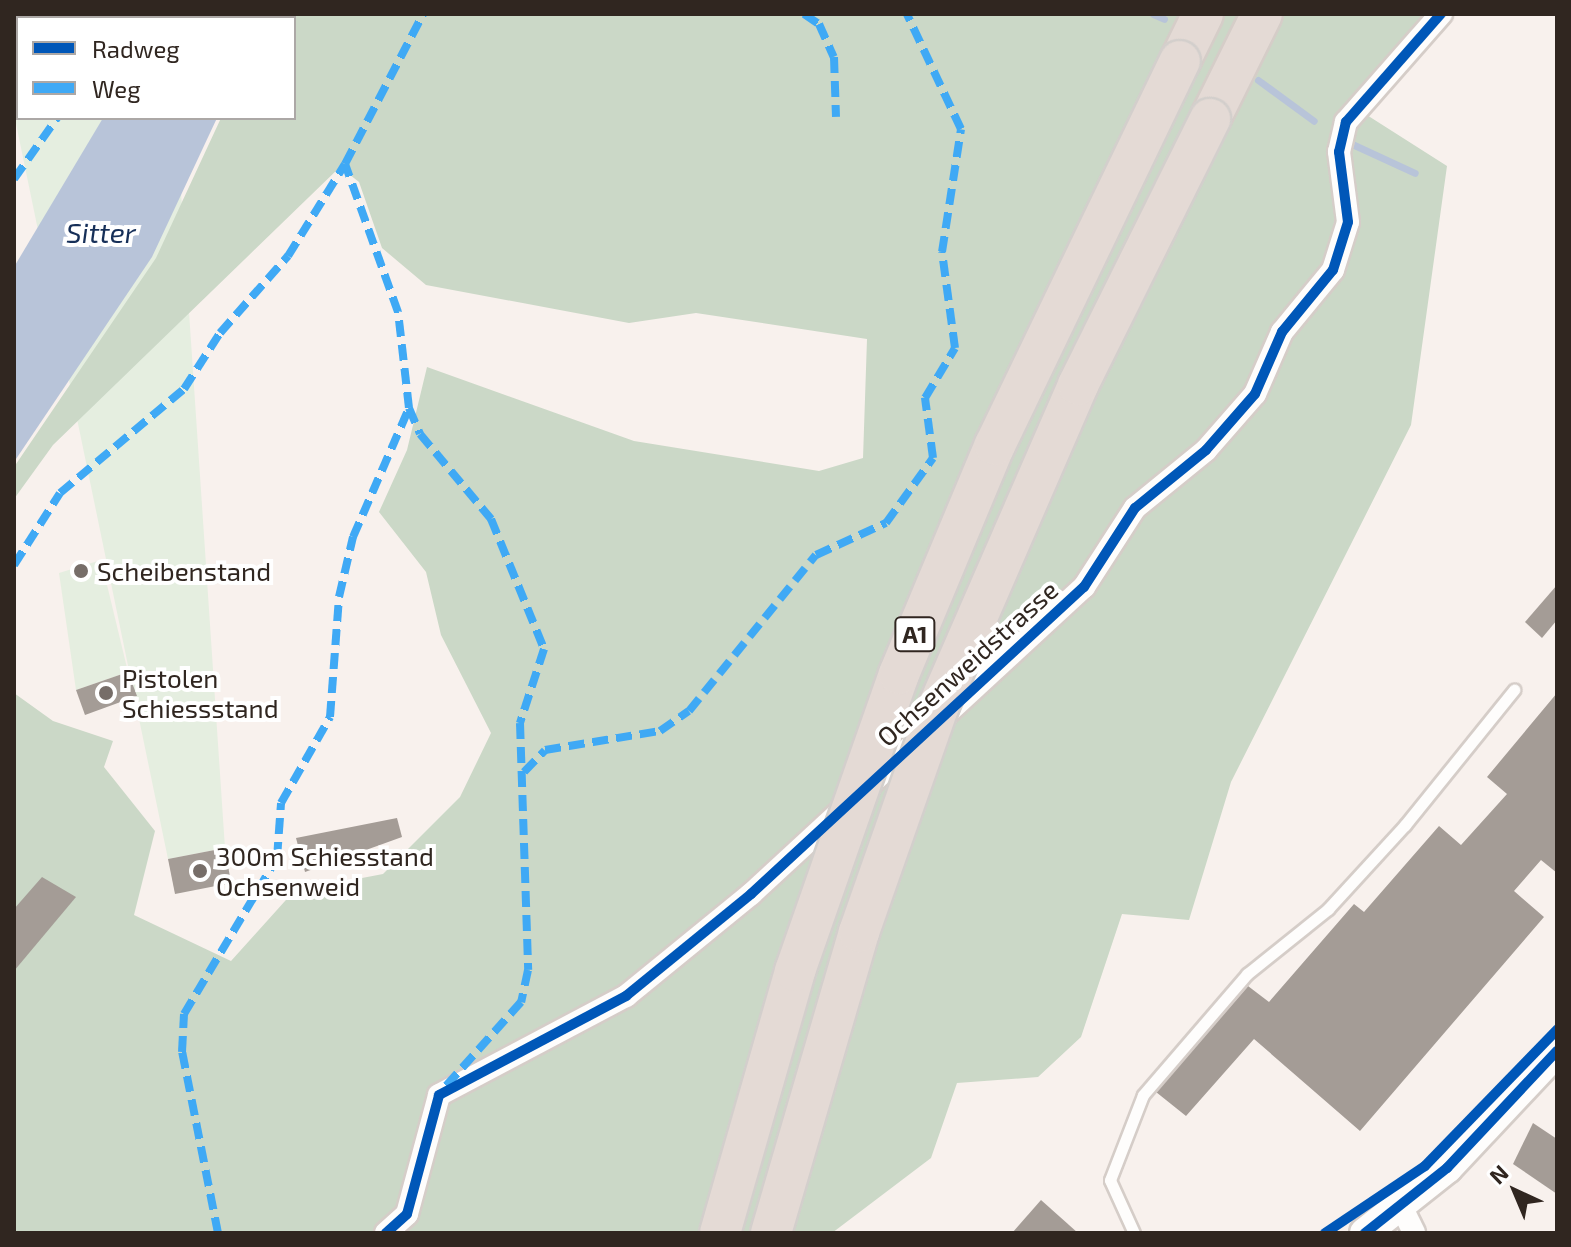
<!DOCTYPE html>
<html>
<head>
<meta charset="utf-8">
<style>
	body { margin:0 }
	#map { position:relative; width:1571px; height:1247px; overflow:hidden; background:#f8f1ed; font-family:"Exo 2",sans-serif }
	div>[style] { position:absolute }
	.green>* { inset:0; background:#e5eee0 }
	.forest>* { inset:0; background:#cbd8c7 }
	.water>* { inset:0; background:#b8c4d9 }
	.stream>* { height:7px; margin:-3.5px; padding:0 3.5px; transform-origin:3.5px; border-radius:3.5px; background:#b8c4d9 }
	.building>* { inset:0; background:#a49c96 }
	.roads { filter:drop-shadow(2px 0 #d5cdc8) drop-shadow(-2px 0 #d5cdc8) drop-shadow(0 2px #d5cdc8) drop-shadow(0 -2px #d5cdc8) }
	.lane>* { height:11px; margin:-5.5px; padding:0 5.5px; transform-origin:5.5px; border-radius:5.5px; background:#fefdfc }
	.street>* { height:22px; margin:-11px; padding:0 11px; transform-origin:11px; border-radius:11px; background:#fefdfc }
	.secondary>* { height:30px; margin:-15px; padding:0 15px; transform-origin:15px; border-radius:15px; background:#fefdfc }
	.highway>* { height:40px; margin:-20px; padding:0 20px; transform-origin:20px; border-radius:20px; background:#e4dad5 }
	.bridges { filter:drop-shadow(2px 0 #d3cfcc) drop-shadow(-2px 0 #d3cfcc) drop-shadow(0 2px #d3cfcc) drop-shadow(0 -2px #d3cfcc) }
	.highway-bridge>* { height:40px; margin:-20px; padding:0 20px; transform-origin:20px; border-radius:20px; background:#e4dad5 }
	.quiet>* { height:8px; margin-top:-4px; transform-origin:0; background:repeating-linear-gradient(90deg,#3fa9f5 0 16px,transparent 0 24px) }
	.cycleway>* { height:10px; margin:-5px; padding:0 5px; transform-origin:5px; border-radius:5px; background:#0057b8 }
	.dots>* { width:22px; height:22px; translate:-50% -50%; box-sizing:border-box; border:4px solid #fff; border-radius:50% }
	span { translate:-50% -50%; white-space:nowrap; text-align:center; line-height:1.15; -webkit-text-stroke:8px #fff; paint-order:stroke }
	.shield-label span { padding:2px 6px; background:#fff; border:2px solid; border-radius:6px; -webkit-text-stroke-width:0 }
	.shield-label { font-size:24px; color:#302620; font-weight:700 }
	.poi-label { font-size:26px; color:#302620 }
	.left { translate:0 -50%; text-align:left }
	.street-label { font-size:26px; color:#302620 }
	.water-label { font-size:28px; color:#162f58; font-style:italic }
	.frame { position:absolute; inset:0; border:16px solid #302620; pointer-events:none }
	.legend { position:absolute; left:16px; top:16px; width:280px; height:104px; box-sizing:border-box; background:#fff; border:2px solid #aca8a6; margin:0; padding:10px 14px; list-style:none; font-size:24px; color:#302620 }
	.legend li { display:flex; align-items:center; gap:16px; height:40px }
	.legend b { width:40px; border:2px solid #aca8a6 }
	.north { position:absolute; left:1475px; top:1151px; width:80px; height:80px; -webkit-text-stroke:6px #fff; paint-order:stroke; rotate:316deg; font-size:22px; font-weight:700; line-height:32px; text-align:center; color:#302620 }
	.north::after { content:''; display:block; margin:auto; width:28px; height:36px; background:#302620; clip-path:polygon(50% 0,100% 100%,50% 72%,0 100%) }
</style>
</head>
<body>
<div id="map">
	<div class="green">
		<div style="clip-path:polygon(14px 14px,169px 14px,18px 18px,18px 118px,176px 118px,225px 848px,168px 859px,14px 114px)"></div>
		<div style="clip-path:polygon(101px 560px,128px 672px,76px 690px,59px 573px)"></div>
	</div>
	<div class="forest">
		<div style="clip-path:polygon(272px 14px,1448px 14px,1359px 110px,1447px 166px,1411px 425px,1231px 782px,1189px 920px,1122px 914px,1081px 1037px,1038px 1077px,957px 1083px,931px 1158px,832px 1233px,14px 1233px,14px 693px,53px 721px,113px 741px,104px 767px,155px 831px,134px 915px,231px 961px,294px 891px,383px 874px,460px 797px,491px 733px,441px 635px,426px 572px,379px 512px,407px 450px,427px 367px,634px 441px,819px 471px,863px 458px,867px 339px,696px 313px,629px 323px,426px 285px,382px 248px,359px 182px,340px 167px,53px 445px,14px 499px,14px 467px,156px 258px,221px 118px,294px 118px,294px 18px)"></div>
	</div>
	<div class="water">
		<div style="clip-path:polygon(163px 14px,268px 14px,161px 18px)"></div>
		<div style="clip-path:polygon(103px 118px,217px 118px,152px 257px,14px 462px,14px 267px)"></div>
	</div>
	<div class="stream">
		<div style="left:1153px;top:14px;width:12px;rotate:24deg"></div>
		<div style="left:1258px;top:80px;width:69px;rotate:36.2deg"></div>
		<div style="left:1352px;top:144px;width:69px;rotate:24.7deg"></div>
	</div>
	<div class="building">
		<div style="clip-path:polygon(1557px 585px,1557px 620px,1542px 638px,1525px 622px)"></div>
		<div style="clip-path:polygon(128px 672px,137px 696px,85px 715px,76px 690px)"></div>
		<div style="clip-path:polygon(1557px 693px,1557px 873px,1541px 860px,1514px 891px,1544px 917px,1360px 1131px,1254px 1039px,1186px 1116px,1156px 1092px,1248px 986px,1269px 1002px,1354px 904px,1364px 912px,1439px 826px,1461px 845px,1507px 794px,1487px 777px)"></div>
		<div style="clip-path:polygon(397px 818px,402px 837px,305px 872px,296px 838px)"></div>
		<div style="clip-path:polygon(225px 848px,231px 883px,175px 894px,168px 859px)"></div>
		<div style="clip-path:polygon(42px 877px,76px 897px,14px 971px,14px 909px)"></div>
		<div style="clip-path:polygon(1533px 1123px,1557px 1139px,1557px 1194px,1513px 1164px)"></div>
		<div style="clip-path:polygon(1041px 1200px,1078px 1233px,1012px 1233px)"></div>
	</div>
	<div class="roads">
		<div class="lane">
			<div style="left:1134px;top:1233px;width:58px;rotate:-114.4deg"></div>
			<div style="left:1110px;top:1180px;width:91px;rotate:-68.8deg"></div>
			<div style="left:1143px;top:1095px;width:160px;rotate:-49.3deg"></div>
			<div style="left:1247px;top:974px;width:104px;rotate:-38.7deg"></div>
			<div style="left:1328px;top:909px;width:114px;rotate:-47.5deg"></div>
			<div style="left:1405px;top:825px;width:174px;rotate:-51.1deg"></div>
		</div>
		<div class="street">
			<div style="left:1402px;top:1208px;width:28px;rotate:64deg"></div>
			<div style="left:386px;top:1233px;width:28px;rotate:-42deg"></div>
			<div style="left:407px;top:1214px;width:123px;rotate:-74.9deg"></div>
			<div style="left:439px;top:1095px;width:212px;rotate:-27.9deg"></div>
			<div style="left:626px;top:996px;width:161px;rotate:-39.2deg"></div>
			<div style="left:751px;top:894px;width:453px;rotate:-42.7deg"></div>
			<div style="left:1084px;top:587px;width:94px;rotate:-57.2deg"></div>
			<div style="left:1135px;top:508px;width:92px;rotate:-39.2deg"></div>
			<div style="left:1206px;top:450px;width:74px;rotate:-48.8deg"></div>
			<div style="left:1255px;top:394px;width:68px;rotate:-66.5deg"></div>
			<div style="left:1282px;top:332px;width:80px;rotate:-50.6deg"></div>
			<div style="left:1333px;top:270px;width:50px;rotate:-72.6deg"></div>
			<div style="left:1348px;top:222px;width:71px;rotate:-97.3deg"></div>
			<div style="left:1339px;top:152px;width:31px;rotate:-77deg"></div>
			<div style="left:1346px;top:122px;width:144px;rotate:-48.7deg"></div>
		</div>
		<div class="secondary">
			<div style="left:1365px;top:1233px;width:105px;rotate:-38.4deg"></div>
			<div style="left:1447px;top:1168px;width:161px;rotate:-46.8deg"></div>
		</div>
		<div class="highway">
			<div style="left:1180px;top:61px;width:52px;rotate:-63.9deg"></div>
			<div style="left:1210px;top:119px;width:117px;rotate:-63.7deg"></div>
		</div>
	</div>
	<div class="bridges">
		<div class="highway-bridge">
			<div style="left:720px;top:1233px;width:273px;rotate:-74deg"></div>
			<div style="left:795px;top:971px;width:315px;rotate:-70.7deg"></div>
			<div style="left:899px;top:674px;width:248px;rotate:-67.3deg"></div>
			<div style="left:995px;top:445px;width:426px;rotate:-64.3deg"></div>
			<div style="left:771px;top:1233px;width:314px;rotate:-73.7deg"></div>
			<div style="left:859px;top:932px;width:241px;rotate:-70.6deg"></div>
			<div style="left:939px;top:705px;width:349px;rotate:-66.5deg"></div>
			<div style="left:1078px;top:385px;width:297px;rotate:-63.6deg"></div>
		</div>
	</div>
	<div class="quiet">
		<div style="left:804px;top:14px;width:18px;rotate:34deg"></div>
		<div style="left:819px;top:24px;width:36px;rotate:66deg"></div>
		<div style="left:834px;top:57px;width:60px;rotate:88.1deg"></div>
		<div style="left:121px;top:18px;width:4px;rotate:-63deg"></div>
		<div style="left:14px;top:179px;width:75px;rotate:-54.8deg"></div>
		<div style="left:409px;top:408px;width:28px;rotate:67deg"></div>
		<div style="left:420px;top:434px;width:111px;rotate:50.1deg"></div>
		<div style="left:491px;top:519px;width:140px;rotate:67.8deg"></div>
		<div style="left:544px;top:649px;width:78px;rotate:108deg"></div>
		<div style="left:520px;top:723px;width:247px;rotate:88.1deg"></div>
		<div style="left:528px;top:970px;width:33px;rotate:102deg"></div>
		<div style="left:521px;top:1002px;width:114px;rotate:131.8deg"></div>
		<div style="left:14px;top:565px;width:85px;rotate:-57.4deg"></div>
		<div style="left:60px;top:493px;width:162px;rotate:-40deg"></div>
		<div style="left:184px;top:389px;width:67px;rotate:-57.3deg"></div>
		<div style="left:220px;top:333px;width:103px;rotate:-48.6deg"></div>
		<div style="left:288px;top:256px;width:108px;rotate:-58.2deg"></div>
		<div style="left:524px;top:772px;width:30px;rotate:-46deg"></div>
		<div style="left:545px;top:750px;width:117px;rotate:-9.4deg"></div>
		<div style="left:660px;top:731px;width:35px;rotate:-35deg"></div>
		<div style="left:689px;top:711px;width:201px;rotate:-50.9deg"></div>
		<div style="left:816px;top:555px;width:77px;rotate:-24.6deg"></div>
		<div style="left:886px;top:523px;width:80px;rotate:-54.1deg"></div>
		<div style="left:933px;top:458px;width:61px;rotate:-97.6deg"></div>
		<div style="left:925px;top:398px;width:58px;rotate:-59deg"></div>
		<div style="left:955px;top:348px;width:97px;rotate:-97.7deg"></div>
		<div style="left:942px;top:252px;width:124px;rotate:-81.2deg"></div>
		<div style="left:961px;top:129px;width:127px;rotate:-115.2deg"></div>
		<div style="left:218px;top:1233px;width:185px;rotate:-101.2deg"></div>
		<div style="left:182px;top:1052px;width:38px;rotate:-87deg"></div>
		<div style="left:184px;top:1014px;width:182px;rotate:-59.2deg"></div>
		<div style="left:277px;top:858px;width:55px;rotate:-85.8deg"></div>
		<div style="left:281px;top:803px;width:99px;rotate:-60.3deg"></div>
		<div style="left:330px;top:717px;width:120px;rotate:-85.7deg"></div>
		<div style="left:339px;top:597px;width:62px;rotate:-76.9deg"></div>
		<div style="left:353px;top:537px;width:141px;rotate:-66.5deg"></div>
		<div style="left:409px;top:408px;width:97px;rotate:-96.5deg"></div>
		<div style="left:398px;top:312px;width:157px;rotate:-109.7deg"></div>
		<div style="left:345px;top:164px;width:169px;rotate:-62.5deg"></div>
	</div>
	<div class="cycleway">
		<div style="left:386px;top:1233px;width:28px;rotate:-42deg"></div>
		<div style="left:407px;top:1214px;width:123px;rotate:-74.9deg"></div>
		<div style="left:439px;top:1095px;width:212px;rotate:-27.9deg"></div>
		<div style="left:626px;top:996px;width:161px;rotate:-39.2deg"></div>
		<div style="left:751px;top:894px;width:453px;rotate:-42.7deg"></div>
		<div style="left:1084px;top:587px;width:94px;rotate:-57.2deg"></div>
		<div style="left:1135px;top:508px;width:92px;rotate:-39.2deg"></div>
		<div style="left:1206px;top:450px;width:74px;rotate:-48.8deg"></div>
		<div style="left:1255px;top:394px;width:68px;rotate:-66.5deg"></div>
		<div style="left:1282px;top:332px;width:80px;rotate:-50.6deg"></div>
		<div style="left:1333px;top:270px;width:50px;rotate:-72.6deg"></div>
		<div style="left:1348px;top:222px;width:71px;rotate:-97.3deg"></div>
		<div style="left:1339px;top:152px;width:31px;rotate:-77deg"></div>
		<div style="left:1346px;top:122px;width:144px;rotate:-48.7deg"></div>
		<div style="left:1325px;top:1233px;width:120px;rotate:-33.8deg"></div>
		<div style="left:1425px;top:1166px;width:190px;rotate:-45.9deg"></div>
		<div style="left:1365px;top:1233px;width:105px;rotate:-38.4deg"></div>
		<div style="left:1447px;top:1168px;width:161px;rotate:-46.8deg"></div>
	</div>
	<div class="dots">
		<div style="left:81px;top:571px;background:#766d68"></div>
		<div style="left:106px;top:693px;background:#766d68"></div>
		<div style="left:200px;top:871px;background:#766d68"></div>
	</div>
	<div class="shield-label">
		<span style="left:915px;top:634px">A1</span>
	</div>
	<div class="poi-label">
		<span class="left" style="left:97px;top:571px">Scheibenstand</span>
		<span class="left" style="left:122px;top:693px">Pistolen<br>Schiessstand</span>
		<span class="left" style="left:216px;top:871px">300m Schiesstand<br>Ochsenweid</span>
	</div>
	<div class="street-label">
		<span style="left:967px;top:663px;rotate:-42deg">Ochsenweidstrasse</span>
	</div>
	<div class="water-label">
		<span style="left:101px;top:232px">Sitter</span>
	</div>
	<div class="frame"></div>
	<ul class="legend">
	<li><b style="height:10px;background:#0057b8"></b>Radweg</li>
	<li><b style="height:10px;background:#3fa9f5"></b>Weg</li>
	</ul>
	<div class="north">N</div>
</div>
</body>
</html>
